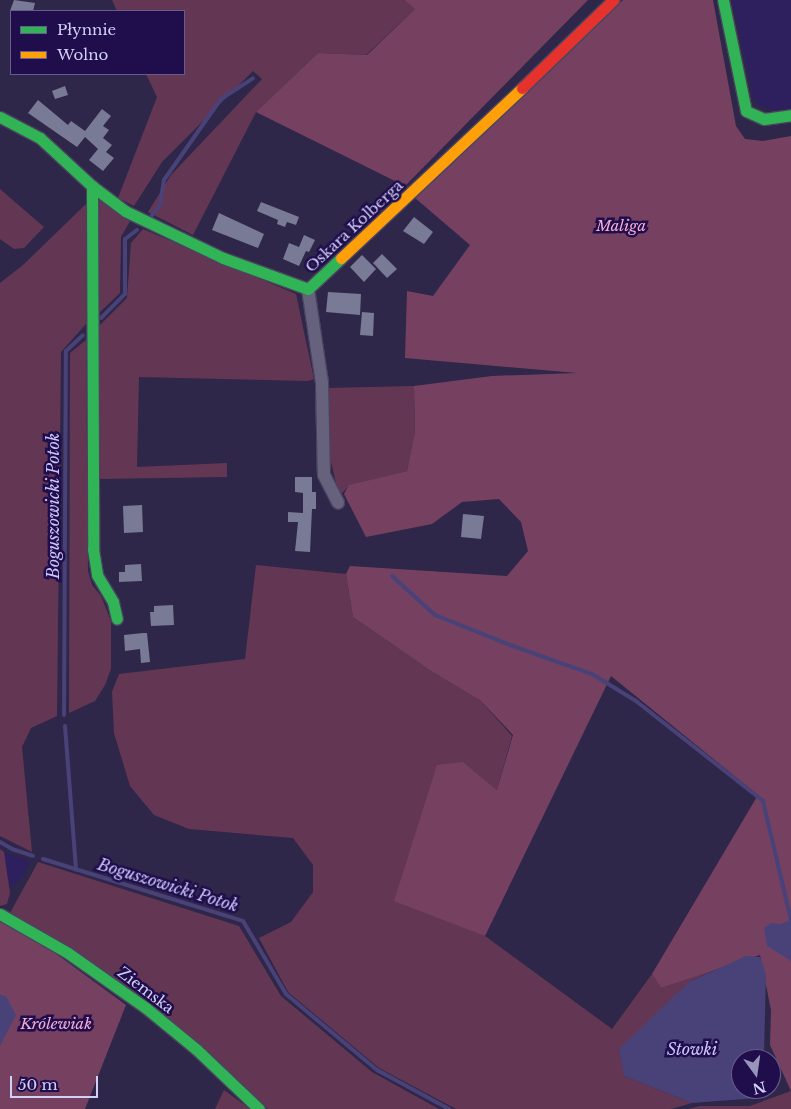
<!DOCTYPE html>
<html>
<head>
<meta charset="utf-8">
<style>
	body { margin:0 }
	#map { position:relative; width:791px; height:1109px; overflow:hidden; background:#2f2749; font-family:"Libre Baskerville",serif }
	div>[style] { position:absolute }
	.built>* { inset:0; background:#2e1f5f }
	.green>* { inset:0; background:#633753 }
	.forest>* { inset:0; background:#764161 }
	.water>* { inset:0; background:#494278 }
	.stream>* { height:4px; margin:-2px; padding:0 2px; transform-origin:2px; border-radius:2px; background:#494278 }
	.building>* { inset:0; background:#797a95 }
	.roads { filter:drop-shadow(1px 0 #4a4461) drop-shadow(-1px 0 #4a4461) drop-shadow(0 1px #4a4461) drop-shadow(0 -1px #4a4461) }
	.street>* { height:12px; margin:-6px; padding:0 6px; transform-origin:6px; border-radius:6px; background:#66627e }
	.fast>* { height:11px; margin:-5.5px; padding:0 5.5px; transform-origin:5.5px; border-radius:5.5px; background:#30b455 }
	.slow>* { height:11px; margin:-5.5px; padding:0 5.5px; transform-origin:5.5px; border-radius:5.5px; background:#ff9f0a }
	.jam>* { height:11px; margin:-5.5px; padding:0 5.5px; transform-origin:5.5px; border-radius:5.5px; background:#e5322d }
	span { translate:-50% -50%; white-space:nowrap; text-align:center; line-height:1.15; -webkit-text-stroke:5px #1f0d4c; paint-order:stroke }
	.street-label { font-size:15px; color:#d2d0f7 }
	.park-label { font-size:15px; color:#f8aed3; font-style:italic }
	.water-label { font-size:16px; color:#cbc7fc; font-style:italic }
	.legend { position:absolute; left:10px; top:10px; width:175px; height:65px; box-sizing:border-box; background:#1f0d4c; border:1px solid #675b90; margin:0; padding:6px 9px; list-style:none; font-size:15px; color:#d2d0f7 }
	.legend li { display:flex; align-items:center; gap:10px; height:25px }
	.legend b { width:25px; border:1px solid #675b90 }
	.north { position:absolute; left:731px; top:1049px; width:50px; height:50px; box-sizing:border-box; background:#1f0d4c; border:1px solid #675b90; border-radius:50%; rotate:166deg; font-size:14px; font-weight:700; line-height:20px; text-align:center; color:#d2d0f7 }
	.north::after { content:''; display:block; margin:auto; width:18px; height:22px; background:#9995ba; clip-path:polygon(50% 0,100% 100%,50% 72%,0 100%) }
	.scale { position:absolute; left:10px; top:1076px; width:88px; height:22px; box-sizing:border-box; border:2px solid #d2d0f7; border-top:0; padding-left:6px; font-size:15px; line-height:18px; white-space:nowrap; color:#d2d0f7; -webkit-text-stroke:4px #1f0d4c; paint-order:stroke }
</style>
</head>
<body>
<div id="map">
	<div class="built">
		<div style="clip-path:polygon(732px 0,791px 0,791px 108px,773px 110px,759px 105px,754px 99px)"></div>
		<div style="clip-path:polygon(4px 852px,30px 862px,21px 879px,9px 888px)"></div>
	</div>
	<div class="green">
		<div style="clip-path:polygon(112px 0,404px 0,415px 9px,366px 55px,318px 53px,256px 112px,193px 235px,148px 212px,171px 175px,262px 79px,253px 71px,162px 162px,134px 206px,118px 198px,157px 97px,146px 74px,184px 74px,184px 11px,117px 11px)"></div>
		<div style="clip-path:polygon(0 189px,44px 227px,24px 248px,14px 249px,0 239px)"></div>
		<div style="clip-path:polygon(97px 197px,130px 221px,121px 237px,120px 293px,96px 316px)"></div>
		<div style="clip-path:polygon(86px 204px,86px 324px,61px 352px,57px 716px,31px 728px,22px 747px,32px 852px,0 836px,0 283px,23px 265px)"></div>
		<div style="clip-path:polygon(143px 229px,296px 294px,314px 379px,308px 381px,139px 377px,137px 467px,227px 463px,227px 477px,98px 479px,98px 327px,127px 298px,131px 243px)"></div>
		<div style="clip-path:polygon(86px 340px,88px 571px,92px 585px,101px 596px,111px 621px,111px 669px,105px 685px,95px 701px,69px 713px,70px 353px)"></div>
		<div style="clip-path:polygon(414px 386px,415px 431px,407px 471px,350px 485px,339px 496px,328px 449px,327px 388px)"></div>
		<div style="clip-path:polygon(256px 565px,346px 574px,353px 617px,431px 671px,481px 701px,512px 736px,497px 790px,464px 763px,406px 889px,485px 936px,612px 1029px,652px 974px,661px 988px,717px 969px,689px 982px,624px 1076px,692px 1103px,671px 1109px,456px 1109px,379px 1068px,288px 992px,259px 938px,291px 922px,313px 892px,313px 865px,293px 838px,189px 829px,154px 815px,130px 786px,114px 733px,112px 692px,119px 674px,245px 659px)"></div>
		<div style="clip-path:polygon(0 849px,4px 852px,10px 893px,7px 904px,0 906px)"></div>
		<div style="clip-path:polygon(38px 862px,239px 926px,281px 996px,372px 1072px,439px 1109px,268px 1109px,10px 913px)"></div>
		<div style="clip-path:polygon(224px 1090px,250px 1109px,215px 1109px)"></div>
		<div style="clip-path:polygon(791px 1091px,791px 1109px,688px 1109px,700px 1106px,750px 1106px)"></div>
	</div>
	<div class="forest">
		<div style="clip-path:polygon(404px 0,588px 0,405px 186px,256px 112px,318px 53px,367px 55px,415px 9px)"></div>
		<div style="clip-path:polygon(623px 0,713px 0,736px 126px,745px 139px,763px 141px,791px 136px,791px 1091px,770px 1045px,771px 1010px,760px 955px,661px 988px,652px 974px,758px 795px,611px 676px,485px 936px,394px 901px,437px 765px,463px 762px,497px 790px,513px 735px,481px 701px,431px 671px,353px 617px,346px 574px,350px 566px,507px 576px,528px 551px,521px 522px,499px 499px,462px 502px,432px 524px,366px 537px,344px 494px,349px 485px,407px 471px,415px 431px,414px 386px,492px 376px,577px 373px,405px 358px,407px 291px,433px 296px,470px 245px,414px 197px)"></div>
		<div style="clip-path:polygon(0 920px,40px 942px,126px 1005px,85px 1109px,0 1109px)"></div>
	</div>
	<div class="water">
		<div style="clip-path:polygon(791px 920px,791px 961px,767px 946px,764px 928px,771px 923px,780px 924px)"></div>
		<div style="clip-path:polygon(746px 956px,760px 957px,766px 974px,764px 1052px,767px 1059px,741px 1059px,741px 1089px,770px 1090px,757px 1098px,692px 1103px,624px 1076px,619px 1049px,689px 982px)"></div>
		<div style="clip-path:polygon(0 995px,6px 996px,16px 1015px,0 1046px)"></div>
	</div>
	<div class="stream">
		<div style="left:152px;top:215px;width:13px;rotate:-51deg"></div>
		<div style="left:160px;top:205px;width:25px;rotate:-81deg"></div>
		<div style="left:164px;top:180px;width:99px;rotate:-54.9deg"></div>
		<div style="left:221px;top:99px;width:38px;rotate:-33deg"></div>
		<div style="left:101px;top:318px;width:34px;rotate:-45deg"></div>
		<div style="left:125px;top:294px;width:55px;rotate:-90deg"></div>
		<div style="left:125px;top:239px;width:15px;rotate:-37deg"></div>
		<div style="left:392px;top:576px;width:58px;rotate:42.2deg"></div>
		<div style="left:435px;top:615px;width:81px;rotate:21.8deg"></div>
		<div style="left:510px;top:645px;width:87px;rotate:19.5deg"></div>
		<div style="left:592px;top:674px;width:52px;rotate:31.5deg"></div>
		<div style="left:636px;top:701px;width:162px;rotate:38.2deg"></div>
		<div style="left:763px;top:801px;width:122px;rotate:76.8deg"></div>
		<div style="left:64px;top:715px;width:364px;rotate:-89.7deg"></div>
		<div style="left:66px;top:351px;width:23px;rotate:-43deg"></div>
		<div style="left:65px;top:726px;width:144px;rotate:85.6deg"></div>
		<div style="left:0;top:842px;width:14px;rotate:30deg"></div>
		<div style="left:12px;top:849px;width:22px;rotate:18deg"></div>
		<div style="left:43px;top:859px;width:209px;rotate:17.2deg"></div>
		<div style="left:243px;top:921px;width:85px;rotate:59.5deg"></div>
		<div style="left:286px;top:994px;width:119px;rotate:39.9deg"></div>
		<div style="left:377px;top:1070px;width:82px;rotate:28.4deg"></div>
	</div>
	<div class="building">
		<div style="clip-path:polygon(14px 0,35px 3px,33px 11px,10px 11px)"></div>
		<div style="clip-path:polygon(65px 86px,68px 95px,55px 99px,52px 91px)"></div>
		<div style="clip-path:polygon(38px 100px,68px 125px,71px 121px,85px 131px,102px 109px,111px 116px,103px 126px,109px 130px,103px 138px,112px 145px,106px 152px,114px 158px,103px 171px,89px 160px,98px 149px,85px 137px,77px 147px,28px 113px)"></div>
		<div style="clip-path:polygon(261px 202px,299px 217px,296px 225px,287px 222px,285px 227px,277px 224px,278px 220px,257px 211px)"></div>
		<div style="clip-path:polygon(219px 213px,264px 234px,258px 248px,212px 230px)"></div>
		<div style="clip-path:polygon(414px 217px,433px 232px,424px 244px,403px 231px)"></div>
		<div style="clip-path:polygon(304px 235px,315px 240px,309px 252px,306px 251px,299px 266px,283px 259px,289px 243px,299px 247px)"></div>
		<div style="clip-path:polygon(382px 254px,397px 269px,387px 278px,373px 263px)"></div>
		<div style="clip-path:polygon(362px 255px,376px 269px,364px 282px,350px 267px)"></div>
		<div style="clip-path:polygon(328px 292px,361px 294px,360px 315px,326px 312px)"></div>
		<div style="clip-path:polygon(362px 312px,374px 313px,373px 336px,360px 335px)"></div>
		<div style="clip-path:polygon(295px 477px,312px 477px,312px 492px,316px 492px,316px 509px,312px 509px,310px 552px,295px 551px,298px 522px,288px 522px,288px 512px,303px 513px,303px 493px,295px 492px)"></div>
		<div style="clip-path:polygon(142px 505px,143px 532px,124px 533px,123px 506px)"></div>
		<div style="clip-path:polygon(463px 514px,484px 516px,481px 539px,461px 537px)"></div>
		<div style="clip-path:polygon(141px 564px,142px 581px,119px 582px,119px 572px,125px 572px,125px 565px)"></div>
		<div style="clip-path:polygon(173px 605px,174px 625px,151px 626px,150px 612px,154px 612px,154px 606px)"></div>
		<div style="clip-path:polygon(143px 633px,147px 633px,150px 662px,141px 663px,140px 649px,125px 651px,124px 635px)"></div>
	</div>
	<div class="roads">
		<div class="street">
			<div style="left:308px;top:289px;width:95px;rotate:81.5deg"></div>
			<div style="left:322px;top:383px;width:92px;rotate:88.8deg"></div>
			<div style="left:324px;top:475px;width:31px;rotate:63deg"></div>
		</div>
		<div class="fast">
			<div style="left:723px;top:0;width:113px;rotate:78.3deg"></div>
			<div style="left:746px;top:111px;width:20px;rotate:24deg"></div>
			<div style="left:764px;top:119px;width:27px;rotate:-8deg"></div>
			<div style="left:0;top:117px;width:45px;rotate:27.7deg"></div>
			<div style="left:40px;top:138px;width:71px;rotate:42.7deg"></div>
			<div style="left:92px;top:186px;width:41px;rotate:37.1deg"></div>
			<div style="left:125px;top:211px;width:109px;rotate:25.6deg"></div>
			<div style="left:223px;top:258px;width:90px;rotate:20deg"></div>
			<div style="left:308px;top:289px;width:45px;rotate:-43.2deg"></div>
			<div style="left:92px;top:186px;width:363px;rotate:89.8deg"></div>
			<div style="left:93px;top:549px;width:26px;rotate:81deg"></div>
			<div style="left:97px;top:575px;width:31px;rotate:59deg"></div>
			<div style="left:113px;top:602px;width:17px;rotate:77deg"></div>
			<div style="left:0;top:914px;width:78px;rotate:29.8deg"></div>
			<div style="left:68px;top:953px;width:95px;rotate:35.2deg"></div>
			<div style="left:146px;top:1008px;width:65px;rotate:39.4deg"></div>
			<div style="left:196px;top:1049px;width:87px;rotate:43.6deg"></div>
		</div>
		<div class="slow">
			<div style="left:341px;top:258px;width:248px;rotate:-43.2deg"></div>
		</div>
		<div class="jam">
			<div style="left:522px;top:88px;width:127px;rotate:-44deg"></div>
		</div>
	</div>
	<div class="street-label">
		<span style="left:354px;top:226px;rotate:-43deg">Oskara Kolberga</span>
		<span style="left:146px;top:990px;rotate:37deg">Ziemska</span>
	</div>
	<div class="park-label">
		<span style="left:621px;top:226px">Maliga</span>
		<span style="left:56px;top:1024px">Królewiak</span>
	</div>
	<div class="water-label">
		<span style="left:53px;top:506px;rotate:-90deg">Boguszowicki Potok</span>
		<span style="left:168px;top:885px;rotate:17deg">Boguszowicki Potok</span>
		<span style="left:692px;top:1049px">Stowki</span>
	</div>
	<ul class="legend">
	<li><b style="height:6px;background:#30b455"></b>Płynnie</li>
	<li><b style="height:6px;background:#ff9f0a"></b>Wolno</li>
	</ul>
	<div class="north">N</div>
	<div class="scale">50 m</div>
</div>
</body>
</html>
